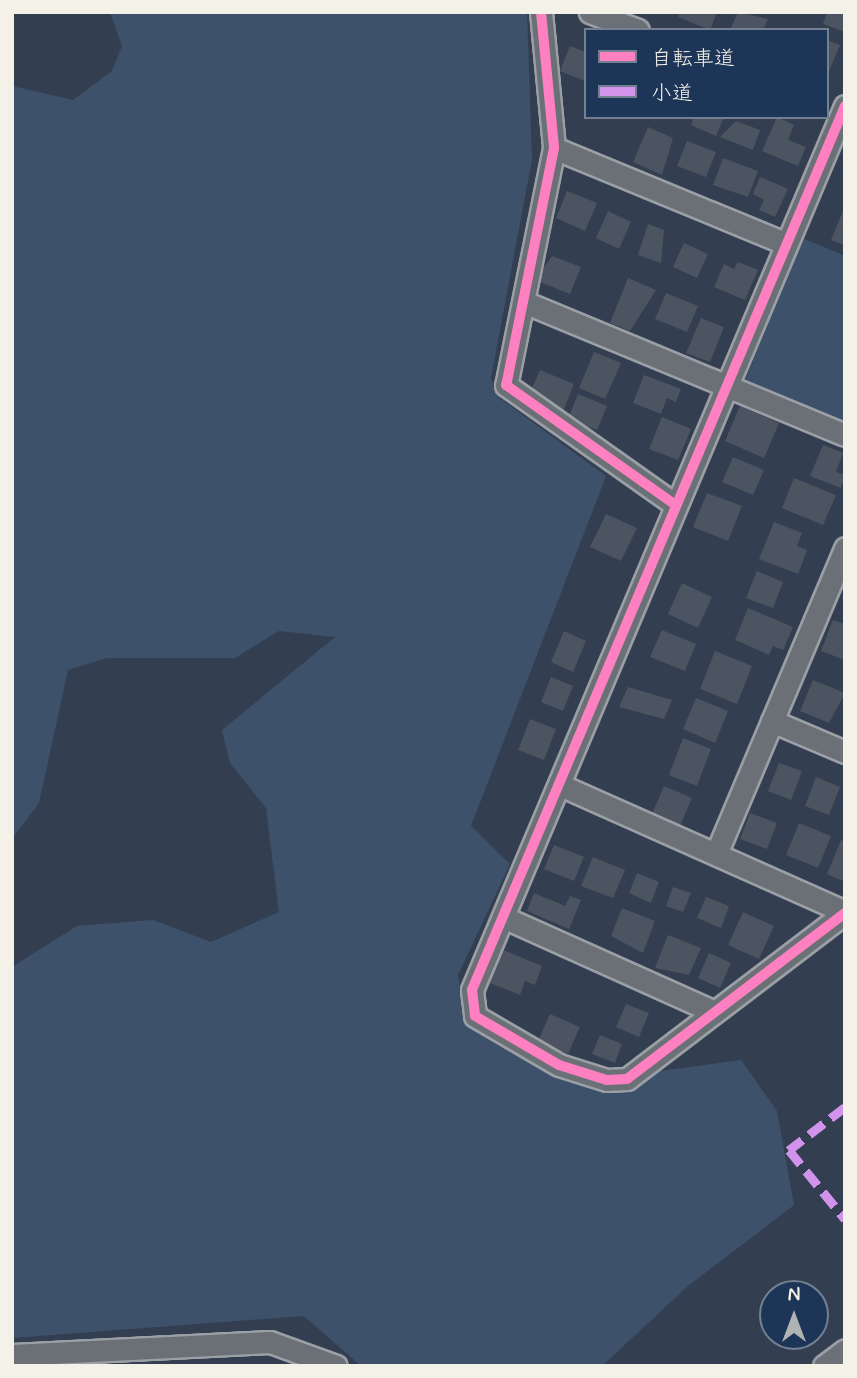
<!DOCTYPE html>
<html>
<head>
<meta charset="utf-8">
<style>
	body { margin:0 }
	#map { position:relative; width:857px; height:1378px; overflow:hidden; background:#333f50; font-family:Mynerve,"Klee One",sans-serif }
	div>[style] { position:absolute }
	.green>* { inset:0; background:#3e516b }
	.building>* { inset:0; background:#4b5460 }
	.roads { filter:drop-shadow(2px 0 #9ba0a6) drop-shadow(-2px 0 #9ba0a6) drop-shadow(0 2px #9ba0a6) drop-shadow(0 -2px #9ba0a6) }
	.street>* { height:21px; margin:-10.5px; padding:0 10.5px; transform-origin:10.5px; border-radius:10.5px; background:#6b7077 }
	.quiet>* { height:9px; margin-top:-4.5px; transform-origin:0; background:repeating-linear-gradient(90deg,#d193ec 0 18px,transparent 0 27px) }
	.cycleway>* { height:10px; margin:-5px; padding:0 5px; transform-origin:5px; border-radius:5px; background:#ff80c0 }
	span { translate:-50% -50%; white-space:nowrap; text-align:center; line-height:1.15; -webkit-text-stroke:5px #1d3557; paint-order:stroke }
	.frame { position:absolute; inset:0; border:14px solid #f4f1e8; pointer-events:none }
	.legend { position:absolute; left:584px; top:28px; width:245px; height:91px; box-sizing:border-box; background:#1d3557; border:2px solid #738091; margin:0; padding:9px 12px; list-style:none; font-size:21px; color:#f4f1e8 }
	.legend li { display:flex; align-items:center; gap:14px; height:35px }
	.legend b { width:35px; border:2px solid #738091 }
	.north { position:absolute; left:759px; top:1280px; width:70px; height:70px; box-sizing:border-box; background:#1d3557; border:2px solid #738091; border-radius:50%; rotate:0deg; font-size:19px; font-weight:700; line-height:28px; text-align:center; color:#f4f1e8 }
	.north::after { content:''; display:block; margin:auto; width:24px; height:32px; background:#b0b3b3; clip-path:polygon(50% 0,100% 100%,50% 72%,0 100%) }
</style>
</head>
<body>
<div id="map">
	<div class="green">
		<div style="clip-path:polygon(110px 12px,527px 12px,532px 159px,491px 378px,498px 397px,606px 476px,471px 826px,510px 864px,458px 975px,463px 1013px,482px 1031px,602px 1090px,632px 1088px,660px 1071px,741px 1060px,777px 1111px,794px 1205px,688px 1286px,602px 1366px,361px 1366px,304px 1316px,12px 1338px,12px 967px,77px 926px,153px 920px,211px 942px,279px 912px,266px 808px,230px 763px,222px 730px,335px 637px,279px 631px,235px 658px,107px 658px,68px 670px,39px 803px,12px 839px,12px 86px,73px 100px,112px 71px,122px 46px)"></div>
		<div style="clip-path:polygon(802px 238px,845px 256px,845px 423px,745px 381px)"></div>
	</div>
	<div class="building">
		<div style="clip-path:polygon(680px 12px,717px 12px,710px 30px,678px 17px)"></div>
		<div style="clip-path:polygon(738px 12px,768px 19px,763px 30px,730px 30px)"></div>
		<div style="clip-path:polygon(827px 12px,845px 12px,845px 32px,823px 24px)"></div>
		<div style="clip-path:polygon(827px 40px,840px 45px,827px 76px)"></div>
		<div style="clip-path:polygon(570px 46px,586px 52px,585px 81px,560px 71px)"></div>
		<div style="clip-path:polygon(694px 117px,724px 117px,716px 136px,691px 125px)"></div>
		<div style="clip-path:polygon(777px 117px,794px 125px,788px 140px,806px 147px,798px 166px,762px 151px)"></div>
		<div style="clip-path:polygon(736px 121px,760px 130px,753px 150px,720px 137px)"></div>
		<div style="clip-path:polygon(648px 127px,673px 138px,662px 175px,633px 162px)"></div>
		<div style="clip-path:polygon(687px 141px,716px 152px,706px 177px,677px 166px)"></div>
		<div style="clip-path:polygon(723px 158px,758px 171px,748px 197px,713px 185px)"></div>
		<div style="clip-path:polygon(760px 177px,788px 189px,775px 217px,759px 210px,764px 200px,753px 194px)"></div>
		<div style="clip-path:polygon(567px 191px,597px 203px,585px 231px,556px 218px)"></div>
		<div style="clip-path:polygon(608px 211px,631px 222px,619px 249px,596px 238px)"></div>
		<div style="clip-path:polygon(843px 211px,845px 212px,845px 245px,831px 240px)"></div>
		<div style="clip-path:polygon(648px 224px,664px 230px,661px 263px,638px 255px)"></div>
		<div style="clip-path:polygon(684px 243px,708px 254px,697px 278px,673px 267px)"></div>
		<div style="clip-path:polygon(552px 256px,581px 267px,570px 294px,535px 280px)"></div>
		<div style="clip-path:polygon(738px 262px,758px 270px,745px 300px,714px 287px,724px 264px,734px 269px)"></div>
		<div style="clip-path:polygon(628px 278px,656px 290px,630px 331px,610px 323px)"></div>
		<div style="clip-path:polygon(666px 293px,698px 306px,687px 332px,655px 319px)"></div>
		<div style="clip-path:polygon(701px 318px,724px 327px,710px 362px,686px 353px)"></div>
		<div style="clip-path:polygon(594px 352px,621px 363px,605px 399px,579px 388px)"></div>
		<div style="clip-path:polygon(540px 370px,574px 384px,562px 414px,527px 400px)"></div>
		<div style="clip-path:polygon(644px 375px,681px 389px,676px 402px,667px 398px,661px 414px,633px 403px)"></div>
		<div style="clip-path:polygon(578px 394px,607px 406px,597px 430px,568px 419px)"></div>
		<div style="clip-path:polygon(740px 406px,779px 423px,764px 458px,725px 441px)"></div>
		<div style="clip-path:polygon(662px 417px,691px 429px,678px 460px,649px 449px)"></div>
		<div style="clip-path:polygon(823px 445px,843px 453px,836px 472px,845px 475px,841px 488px,810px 476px)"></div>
		<div style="clip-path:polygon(733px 457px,764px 470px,753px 495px,722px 482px)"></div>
		<div style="clip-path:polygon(794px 478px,836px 495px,823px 525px,782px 508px)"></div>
		<div style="clip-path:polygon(707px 493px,742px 506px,728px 541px,693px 527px)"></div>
		<div style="clip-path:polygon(606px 514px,637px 528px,621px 561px,590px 547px)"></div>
		<div style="clip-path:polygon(774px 522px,802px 533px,797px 546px,807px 550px,798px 574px,759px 559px)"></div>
		<div style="clip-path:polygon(757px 571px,783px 582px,773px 608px,746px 598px)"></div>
		<div style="clip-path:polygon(682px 583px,712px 597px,698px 628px,668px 614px)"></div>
		<div style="clip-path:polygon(748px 608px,793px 627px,783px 650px,773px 646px,769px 655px,735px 640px)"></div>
		<div style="clip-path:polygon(833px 620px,845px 624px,845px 660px,821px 651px)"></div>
		<div style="clip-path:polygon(662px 630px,696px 644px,685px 671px,650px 657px)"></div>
		<div style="clip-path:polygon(564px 631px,586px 641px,573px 672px,551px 662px)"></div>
		<div style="clip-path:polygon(715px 651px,752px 666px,737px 704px,700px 689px)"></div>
		<div style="clip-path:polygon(551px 677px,573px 686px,563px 711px,541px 702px)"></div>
		<div style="clip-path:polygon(813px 680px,845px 693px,829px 723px,800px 711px)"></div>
		<div style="clip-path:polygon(628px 687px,672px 700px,664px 719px,619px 707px)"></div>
		<div style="clip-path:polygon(696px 698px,728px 711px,715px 743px,683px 729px)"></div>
		<div style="clip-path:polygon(530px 719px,556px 729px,544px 760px,518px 750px)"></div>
		<div style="clip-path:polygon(683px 738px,711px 749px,697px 786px,669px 775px)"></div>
		<div style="clip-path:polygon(779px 763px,802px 771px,791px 800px,768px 791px)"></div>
		<div style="clip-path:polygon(816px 777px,840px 787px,829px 815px,805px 806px)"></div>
		<div style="clip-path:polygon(664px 786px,692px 798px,679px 828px,651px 816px)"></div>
		<div style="clip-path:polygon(750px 813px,777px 823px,767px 849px,740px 839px)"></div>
		<div style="clip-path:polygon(799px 823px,831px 836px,818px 868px,786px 855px)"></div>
		<div style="clip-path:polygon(841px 840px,845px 841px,845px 882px,827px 874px)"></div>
		<div style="clip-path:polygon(554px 845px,584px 857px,574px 881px,544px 869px)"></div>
		<div style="clip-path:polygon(593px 857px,625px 870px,613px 898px,581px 886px)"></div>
		<div style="clip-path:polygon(637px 873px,659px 882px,651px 903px,629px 893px)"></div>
		<div style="clip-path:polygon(673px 887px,691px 893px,683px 912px,666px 906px)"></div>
		<div style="clip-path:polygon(534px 893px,565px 906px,570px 896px,581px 900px,569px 929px,527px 911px)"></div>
		<div style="clip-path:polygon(706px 897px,729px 906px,721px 928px,697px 918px)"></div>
		<div style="clip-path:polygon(622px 908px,655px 921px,643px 953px,611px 936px)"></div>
		<div style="clip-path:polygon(743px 912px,774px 926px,759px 959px,728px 945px)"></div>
		<div style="clip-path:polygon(668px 935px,701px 948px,689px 975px,655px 968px)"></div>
		<div style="clip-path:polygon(503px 950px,542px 966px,535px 985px,525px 981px,520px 995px,490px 983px)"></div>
		<div style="clip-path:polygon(709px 953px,731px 963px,720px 988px,698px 978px)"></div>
		<div style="clip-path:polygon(626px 1004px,649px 1013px,639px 1037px,616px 1027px)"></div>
		<div style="clip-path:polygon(550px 1014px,580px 1027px,568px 1054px,538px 1041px)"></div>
		<div style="clip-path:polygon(600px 1035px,622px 1044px,615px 1063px,592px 1054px)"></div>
	</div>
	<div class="roads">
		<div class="street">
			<div style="left:541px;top:12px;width:137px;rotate:84.5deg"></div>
			<div style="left:554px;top:148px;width:242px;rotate:101.4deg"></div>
			<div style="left:506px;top:385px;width:206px;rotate:35.3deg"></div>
			<div style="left:590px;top:12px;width:51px;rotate:20.6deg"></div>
			<div style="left:845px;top:106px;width:959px;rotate:112.88deg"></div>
			<div style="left:472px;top:990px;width:26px;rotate:83deg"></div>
			<div style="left:475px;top:1016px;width:97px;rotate:30.3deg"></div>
			<div style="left:559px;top:1065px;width:50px;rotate:17.4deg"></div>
			<div style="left:607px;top:1080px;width:20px;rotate:-3deg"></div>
			<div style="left:627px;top:1079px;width:274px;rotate:-37.3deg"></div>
			<div style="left:554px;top:148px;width:250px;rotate:22.4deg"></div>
			<div style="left:524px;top:302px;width:347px;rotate:22.5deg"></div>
			<div style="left:772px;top:721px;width:79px;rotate:23deg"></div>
			<div style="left:560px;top:785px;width:312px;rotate:24deg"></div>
			<div style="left:716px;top:854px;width:332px;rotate:-67.1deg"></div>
			<div style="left:503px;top:917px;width:231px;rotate:24.2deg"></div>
			<div style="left:12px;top:1355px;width:258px;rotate:-2.9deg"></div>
			<div style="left:270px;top:1342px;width:70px;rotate:20deg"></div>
			<div style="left:824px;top:1366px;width:26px;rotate:-37deg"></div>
		</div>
	</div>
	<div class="quiet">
		<div style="left:845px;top:1107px;width:71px;rotate:142.5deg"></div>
		<div style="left:789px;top:1150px;width:89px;rotate:50.9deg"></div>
	</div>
	<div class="cycleway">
		<div style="left:541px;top:12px;width:137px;rotate:84.5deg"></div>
		<div style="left:554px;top:148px;width:242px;rotate:101.4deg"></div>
		<div style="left:506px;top:385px;width:206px;rotate:35.3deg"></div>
		<div style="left:845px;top:106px;width:959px;rotate:112.88deg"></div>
		<div style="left:472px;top:990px;width:26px;rotate:83deg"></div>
		<div style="left:475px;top:1016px;width:97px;rotate:30.3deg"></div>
		<div style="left:559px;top:1065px;width:50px;rotate:17.4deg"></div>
		<div style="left:607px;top:1080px;width:20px;rotate:-3deg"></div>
		<div style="left:627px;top:1079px;width:274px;rotate:-37.3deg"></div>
	</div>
	<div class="frame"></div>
	<ul class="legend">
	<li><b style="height:9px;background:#ff80c0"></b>自転車道</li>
	<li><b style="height:9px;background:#d193ec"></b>小道</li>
	</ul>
	<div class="north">N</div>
</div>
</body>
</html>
